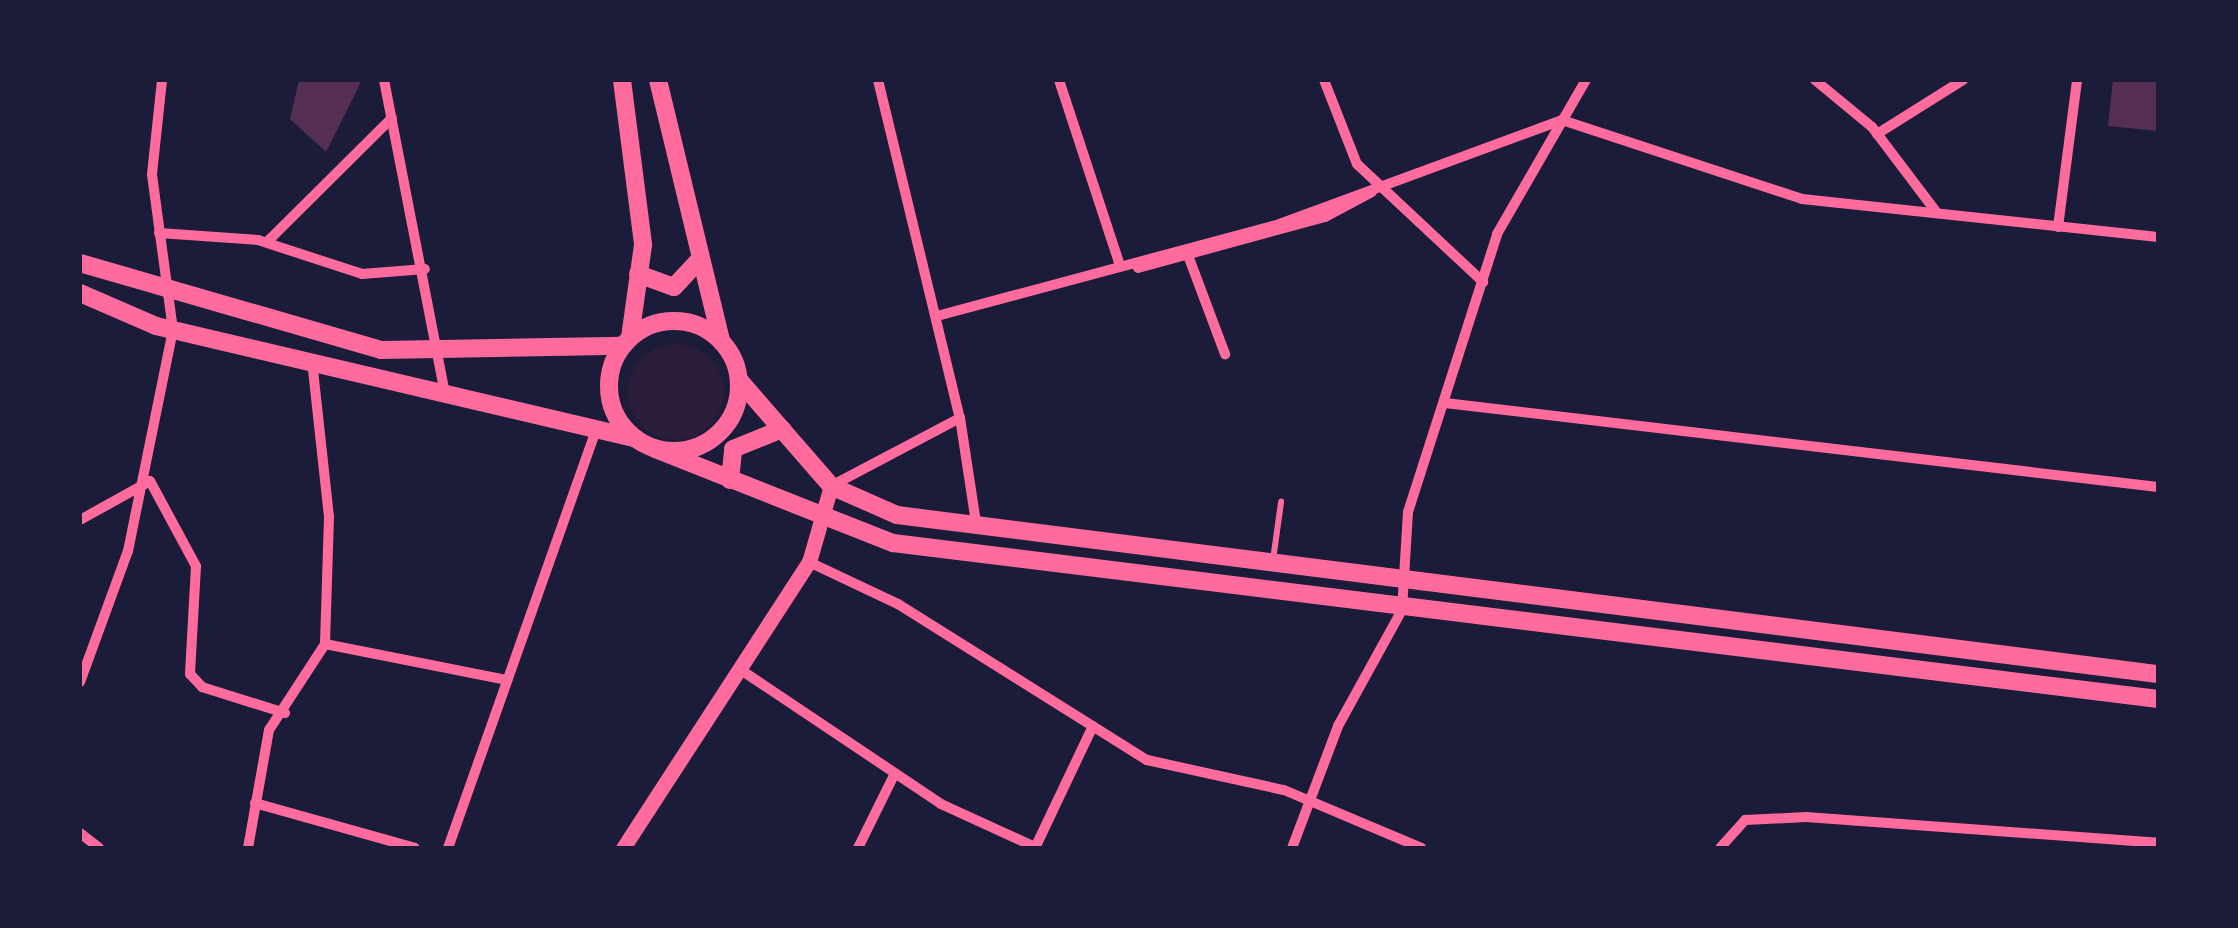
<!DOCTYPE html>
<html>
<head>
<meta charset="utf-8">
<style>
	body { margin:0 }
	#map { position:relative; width:2238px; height:928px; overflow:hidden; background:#1b1b3a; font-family:"Public Sans",sans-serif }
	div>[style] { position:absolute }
	.green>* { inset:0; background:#2a1e3b }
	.round { border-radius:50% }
	.building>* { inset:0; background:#542f53 }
	.service>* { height:6px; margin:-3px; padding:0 3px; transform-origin:3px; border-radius:3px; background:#ff6b9d }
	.minor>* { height:10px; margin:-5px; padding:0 5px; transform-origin:5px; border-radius:5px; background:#ff6b9d }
	.tertiary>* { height:15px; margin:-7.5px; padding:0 7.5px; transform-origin:7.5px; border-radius:7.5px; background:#ff6b9d }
	.secondary>* { height:18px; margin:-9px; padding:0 9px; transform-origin:9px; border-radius:9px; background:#ff6b9d }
	.secondary>.ring { margin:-9px; padding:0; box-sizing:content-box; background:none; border:18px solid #ff6b9d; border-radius:50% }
	span { translate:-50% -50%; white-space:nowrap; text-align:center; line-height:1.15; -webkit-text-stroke:10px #1b1b3a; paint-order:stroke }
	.frame { position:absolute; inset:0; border:82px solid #1b1b3a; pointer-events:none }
</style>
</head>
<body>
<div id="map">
	<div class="green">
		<div class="round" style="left:628px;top:344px;width:96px;height:96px"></div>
	</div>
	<div class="building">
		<div style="clip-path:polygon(299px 80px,362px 80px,326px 152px,290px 119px)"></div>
		<div style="clip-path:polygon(2113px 80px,2158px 80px,2158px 131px,2108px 126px)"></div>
	</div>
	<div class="service">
		<div style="left:1273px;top:560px;width:59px;rotate:-82.1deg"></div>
	</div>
	<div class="minor">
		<div style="left:384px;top:80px;width:315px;rotate:79deg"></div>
		<div style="left:878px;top:80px;width:348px;rotate:76.4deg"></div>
		<div style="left:960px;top:418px;width:105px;rotate:81.3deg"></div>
		<div style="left:1059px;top:80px;width:196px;rotate:71.8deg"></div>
		<div style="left:1324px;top:80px;width:90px;rotate:68.6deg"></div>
		<div style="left:1357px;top:164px;width:173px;rotate:43.1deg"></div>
		<div style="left:1815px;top:80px;width:74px;rotate:39.5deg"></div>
		<div style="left:1872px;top:127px;width:108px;rotate:52.9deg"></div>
		<div style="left:1877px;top:134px;width:102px;rotate:-32.1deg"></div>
		<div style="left:2058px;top:227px;width:148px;rotate:-82.6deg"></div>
		<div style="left:159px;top:233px;width:99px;rotate:4deg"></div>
		<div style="left:258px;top:240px;width:109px;rotate:18.1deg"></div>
		<div style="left:362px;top:274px;width:63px;rotate:-4.5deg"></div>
		<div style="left:267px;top:242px;width:176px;rotate:-44.8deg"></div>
		<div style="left:1189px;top:258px;width:103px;rotate:69.4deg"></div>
		<div style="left:1138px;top:268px;width:194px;rotate:-15.3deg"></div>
		<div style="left:1325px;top:217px;width:53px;rotate:-28deg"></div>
		<div style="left:937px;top:316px;width:349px;rotate:-15deg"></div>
		<div style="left:1274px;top:226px;width:307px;rotate:-20.2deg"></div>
		<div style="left:1562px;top:120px;width:253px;rotate:18.2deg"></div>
		<div style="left:1802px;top:199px;width:358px;rotate:6.1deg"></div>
		<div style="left:1445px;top:403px;width:718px;rotate:6.72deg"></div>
		<div style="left:831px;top:486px;width:146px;rotate:-27.8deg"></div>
		<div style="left:80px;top:520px;width:80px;rotate:-29.1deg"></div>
		<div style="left:150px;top:481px;width:97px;rotate:61.6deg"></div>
		<div style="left:196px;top:566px;width:108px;rotate:93.2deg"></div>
		<div style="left:190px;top:674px;width:18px;rotate:47deg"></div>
		<div style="left:202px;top:687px;width:87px;rotate:17.4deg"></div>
		<div style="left:809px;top:562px;width:98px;rotate:25.3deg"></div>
		<div style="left:898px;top:604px;width:294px;rotate:32.1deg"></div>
		<div style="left:1147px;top:760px;width:140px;rotate:12.4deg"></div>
		<div style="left:1284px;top:790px;width:149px;rotate:22.9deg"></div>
		<div style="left:325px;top:644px;width:186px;rotate:11.2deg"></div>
		<div style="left:744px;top:672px;width:237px;rotate:33.8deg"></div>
		<div style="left:941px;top:804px;width:106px;rotate:24.6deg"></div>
		<div style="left:80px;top:682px;width:140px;rotate:-69.9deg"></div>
		<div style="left:128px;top:551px;width:226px;rotate:-78.5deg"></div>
		<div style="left:173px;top:330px;width:157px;rotate:-97.7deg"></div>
		<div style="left:152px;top:174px;width:95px;rotate:-83.9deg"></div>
		<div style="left:255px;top:803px;width:166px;rotate:15.7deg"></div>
		<div style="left:80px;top:833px;width:24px;rotate:38deg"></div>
		<div style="left:248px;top:848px;width:120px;rotate:-79.9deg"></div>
		<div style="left:269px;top:730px;width:103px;rotate:-56.9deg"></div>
		<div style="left:325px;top:644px;width:127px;rotate:-88.2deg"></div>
		<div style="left:329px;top:517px;width:158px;rotate:-96.2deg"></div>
		<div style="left:448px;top:848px;width:446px;rotate:-70.5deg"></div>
		<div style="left:858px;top:848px;width:81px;rotate:-63.7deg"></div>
		<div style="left:1035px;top:848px;width:135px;rotate:-64.6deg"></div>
		<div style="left:1292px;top:848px;width:130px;rotate:-69.3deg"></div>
		<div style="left:1338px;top:726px;width:132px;rotate:-61.1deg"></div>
		<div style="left:1402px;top:610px;width:98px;rotate:-86.5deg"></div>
		<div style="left:1408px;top:512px;width:292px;rotate:-72.2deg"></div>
		<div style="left:1497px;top:234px;width:178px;rotate:-60deg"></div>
		<div style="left:1720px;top:848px;width:38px;rotate:-48deg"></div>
		<div style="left:1745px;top:820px;width:61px;rotate:-2.8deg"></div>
		<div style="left:1806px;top:817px;width:353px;rotate:4.2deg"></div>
	</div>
	<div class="tertiary">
		<div style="left:623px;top:848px;width:341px;rotate:-57deg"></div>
		<div style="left:809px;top:562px;width:79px;rotate:-73.9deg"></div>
	</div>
	<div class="secondary">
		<div style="left:622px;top:80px;width:166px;rotate:82.7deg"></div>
		<div style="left:643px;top:245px;width:94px;rotate:98deg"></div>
		<div style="left:658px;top:80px;width:268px;rotate:76.4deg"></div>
		<div style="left:80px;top:263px;width:314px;rotate:16.1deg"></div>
		<div style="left:382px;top:350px;width:240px;rotate:-1deg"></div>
		<div style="left:638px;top:274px;width:38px;rotate:20deg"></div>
		<div style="left:674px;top:287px;width:34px;rotate:-47deg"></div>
		<div style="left:80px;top:293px;width:83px;rotate:23.5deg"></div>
		<div style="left:156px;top:326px;width:493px;rotate:13.2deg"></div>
		<div class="ring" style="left:609px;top:321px;width:112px;height:112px"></div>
		<div style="left:739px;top:380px;width:140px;rotate:49deg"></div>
		<div style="left:831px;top:486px;width:72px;rotate:23.7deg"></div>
		<div style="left:897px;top:515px;width:1271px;rotate:7.19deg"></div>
		<div style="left:655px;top:449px;width:256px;rotate:21.6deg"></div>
		<div style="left:893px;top:543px;width:1275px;rotate:7.03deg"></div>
		<div style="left:730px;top:480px;width:31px;rotate:-84deg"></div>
		<div style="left:733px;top:449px;width:53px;rotate:-22.2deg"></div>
	</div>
	<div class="frame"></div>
</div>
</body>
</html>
